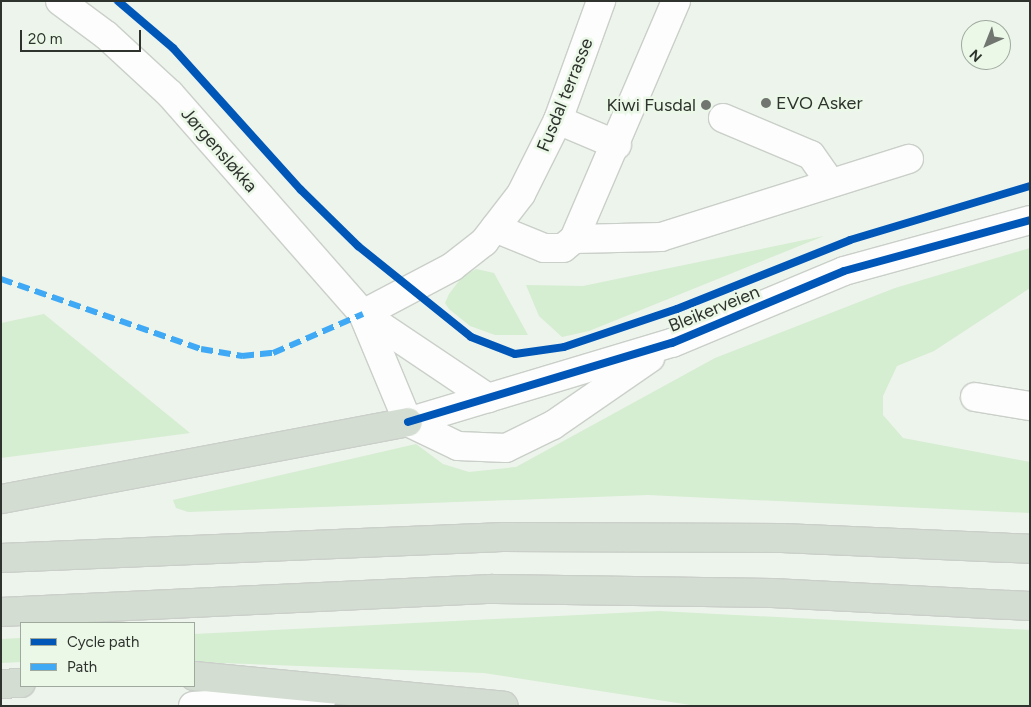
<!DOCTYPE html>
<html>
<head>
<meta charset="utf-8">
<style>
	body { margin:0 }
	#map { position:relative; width:1031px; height:707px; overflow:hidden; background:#edf4ec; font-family:Figtree,sans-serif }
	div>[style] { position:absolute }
	.green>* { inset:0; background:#d5edd0 }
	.roads { filter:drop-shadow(1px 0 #cacfc9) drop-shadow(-1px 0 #cacfc9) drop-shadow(0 1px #cacfc9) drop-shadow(0 -1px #cacfc9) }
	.minor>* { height:28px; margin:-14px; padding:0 14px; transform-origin:14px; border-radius:14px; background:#fcfdfc }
	.highway>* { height:28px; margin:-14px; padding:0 14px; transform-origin:14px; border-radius:14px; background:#d4ddd2 }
	.quiet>* { height:6px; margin-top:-3px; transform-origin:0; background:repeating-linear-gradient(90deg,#3fa9f5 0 12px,transparent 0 18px) }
	.cycleway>* { height:8px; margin:-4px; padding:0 4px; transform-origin:4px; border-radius:4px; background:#0057b8 }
	.dots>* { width:14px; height:14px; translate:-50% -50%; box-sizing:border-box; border:2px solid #ebf8e8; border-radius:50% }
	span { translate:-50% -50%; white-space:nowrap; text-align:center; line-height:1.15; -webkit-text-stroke:5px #ebf8e8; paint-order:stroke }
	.street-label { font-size:18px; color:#2e332d }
	.poi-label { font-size:18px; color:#2e332d }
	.left { translate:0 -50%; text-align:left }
	.right { translate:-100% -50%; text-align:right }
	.frame { position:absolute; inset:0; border:2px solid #2e332d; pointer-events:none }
	.legend { position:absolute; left:20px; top:622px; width:175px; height:65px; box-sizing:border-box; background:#ebf8e8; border:1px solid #9fa99d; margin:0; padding:6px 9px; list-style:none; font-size:15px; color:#2e332d }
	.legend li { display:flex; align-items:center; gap:10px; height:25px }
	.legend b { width:25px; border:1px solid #9fa99d }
	.north { position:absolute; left:961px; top:20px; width:50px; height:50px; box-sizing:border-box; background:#ebf8e8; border:1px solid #9fa99d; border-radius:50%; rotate:224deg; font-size:14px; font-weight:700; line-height:20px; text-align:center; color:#2e332d }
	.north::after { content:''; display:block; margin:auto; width:18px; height:22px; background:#717770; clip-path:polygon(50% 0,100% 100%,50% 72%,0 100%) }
	.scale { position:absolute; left:20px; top:30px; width:121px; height:22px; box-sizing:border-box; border:2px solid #2e332d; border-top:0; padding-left:6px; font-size:15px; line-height:18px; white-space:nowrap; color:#2e332d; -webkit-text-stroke:4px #ebf8e8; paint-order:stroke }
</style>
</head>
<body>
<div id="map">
	<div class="green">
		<div style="clip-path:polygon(824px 236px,589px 331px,562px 337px,539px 316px,526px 285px,583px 286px)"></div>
		<div style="clip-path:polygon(1030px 248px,1030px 288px,934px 351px,897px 366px,883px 396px,883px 415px,903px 438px,1030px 462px,1030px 513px,648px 495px,188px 512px,176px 508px,173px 500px,416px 444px,443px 464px,469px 472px,516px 467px,715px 358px,895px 288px)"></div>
		<div style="clip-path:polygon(476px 269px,494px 273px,528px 335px,495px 335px,470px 326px,449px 309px,445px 303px,449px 294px,462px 277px)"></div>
		<div style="clip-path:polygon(44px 314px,190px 433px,1px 458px,1px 323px)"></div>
		<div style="clip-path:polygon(659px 611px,1030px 630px,1030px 706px,697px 706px,484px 673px,194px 662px,194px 634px)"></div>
		<div style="clip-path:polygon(21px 638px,21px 662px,1px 663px,1px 639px)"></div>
	</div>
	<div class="roads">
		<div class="minor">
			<div style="left:60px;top:1px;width:57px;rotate:36.5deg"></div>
			<div style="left:106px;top:35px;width:87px;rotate:42.7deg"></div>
			<div style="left:170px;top:94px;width:293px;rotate:48.7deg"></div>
			<div style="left:363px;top:314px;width:151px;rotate:33.9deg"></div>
			<div style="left:723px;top:118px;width:95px;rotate:22.8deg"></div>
			<div style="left:811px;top:155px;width:33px;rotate:55deg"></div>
			<div style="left:558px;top:120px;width:64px;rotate:23deg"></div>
			<div style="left:495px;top:228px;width:53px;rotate:22.2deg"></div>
			<div style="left:544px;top:248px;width:19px"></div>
			<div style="left:563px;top:248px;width:14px;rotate:-39deg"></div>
			<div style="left:574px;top:239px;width:259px;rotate:-66.8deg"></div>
			<div style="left:574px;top:239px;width:87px;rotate:-1.3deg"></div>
			<div style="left:661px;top:237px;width:260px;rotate:-17.5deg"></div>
			<div style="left:363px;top:314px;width:101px;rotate:-27.8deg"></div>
			<div style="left:452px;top:267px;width:41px;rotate:-38deg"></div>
			<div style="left:484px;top:242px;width:61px;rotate:-52.4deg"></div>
			<div style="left:521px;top:194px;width:83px;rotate:-63.4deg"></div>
			<div style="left:558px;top:120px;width:127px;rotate:-70.1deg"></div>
			<div style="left:363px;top:314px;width:117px;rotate:67.4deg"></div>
			<div style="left:975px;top:397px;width:56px;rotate:9.3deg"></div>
			<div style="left:408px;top:422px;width:276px;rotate:-16.7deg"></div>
			<div style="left:672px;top:343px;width:186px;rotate:-22.7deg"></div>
			<div style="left:844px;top:271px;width:193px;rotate:-15.3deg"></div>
			<div style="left:408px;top:422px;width:55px;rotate:25.6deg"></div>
			<div style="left:458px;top:446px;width:48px;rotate:2.4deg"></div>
			<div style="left:506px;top:448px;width:52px;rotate:-26.1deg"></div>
			<div style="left:553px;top:425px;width:118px;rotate:-34.6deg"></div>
			<div style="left:193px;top:706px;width:130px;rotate:-4deg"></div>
		</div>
		<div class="highway">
			<div style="left:1px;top:499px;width:414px;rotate:-10.7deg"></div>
			<div style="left:1px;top:558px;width:502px;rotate:-2.4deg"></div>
			<div style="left:503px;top:537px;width:279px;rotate:0.2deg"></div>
			<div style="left:782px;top:538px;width:248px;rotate:2.5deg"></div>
			<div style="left:1px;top:612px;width:491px;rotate:-2.7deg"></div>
			<div style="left:491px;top:589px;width:281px;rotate:0.8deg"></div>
			<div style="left:772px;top:593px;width:258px;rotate:2.9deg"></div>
			<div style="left:194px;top:676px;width:311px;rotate:5.5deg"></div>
			<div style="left:1px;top:684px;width:20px;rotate:-3deg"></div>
		</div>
	</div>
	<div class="quiet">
		<div style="left:1px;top:279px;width:212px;rotate:19.3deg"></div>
		<div style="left:201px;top:349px;width:42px;rotate:9.7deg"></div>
		<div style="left:242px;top:356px;width:31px;rotate:-6deg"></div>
		<div style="left:273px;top:353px;width:98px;rotate:-23.4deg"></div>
	</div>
	<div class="cycleway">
		<div style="left:118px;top:1px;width:72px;rotate:40.5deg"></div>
		<div style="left:173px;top:48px;width:191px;rotate:48deg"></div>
		<div style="left:301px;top:190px;width:80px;rotate:44.5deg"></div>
		<div style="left:358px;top:246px;width:145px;rotate:38.8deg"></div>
		<div style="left:471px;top:337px;width:47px;rotate:21.1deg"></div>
		<div style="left:515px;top:354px;width:49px;rotate:-8.1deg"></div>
		<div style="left:564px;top:347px;width:119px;rotate:-18.6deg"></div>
		<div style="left:677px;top:309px;width:186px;rotate:-21.7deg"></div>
		<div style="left:850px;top:240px;width:188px;rotate:-16.7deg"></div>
		<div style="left:408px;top:422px;width:276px;rotate:-16.7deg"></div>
		<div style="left:672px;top:343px;width:186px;rotate:-22.7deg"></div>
		<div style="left:844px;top:271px;width:193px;rotate:-15.3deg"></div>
	</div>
	<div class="dots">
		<div style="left:766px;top:103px;background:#717770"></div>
		<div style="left:706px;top:105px;background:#717770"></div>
	</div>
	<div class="street-label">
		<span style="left:565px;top:95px;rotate:-68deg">Fusdal terrasse</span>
		<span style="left:219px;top:150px;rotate:49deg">Jørgensløkka</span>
		<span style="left:714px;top:309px;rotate:-22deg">Bleikerveien</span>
	</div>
	<div class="poi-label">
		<span class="left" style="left:776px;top:103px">EVO Asker</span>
		<span class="right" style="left:696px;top:105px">Kiwi Fusdal</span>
	</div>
	<div class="frame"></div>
	<ul class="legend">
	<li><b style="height:6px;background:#0057b8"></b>Cycle path</li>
	<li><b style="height:6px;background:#3fa9f5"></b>Path</li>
	</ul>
	<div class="north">N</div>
	<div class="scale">20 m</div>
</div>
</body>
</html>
